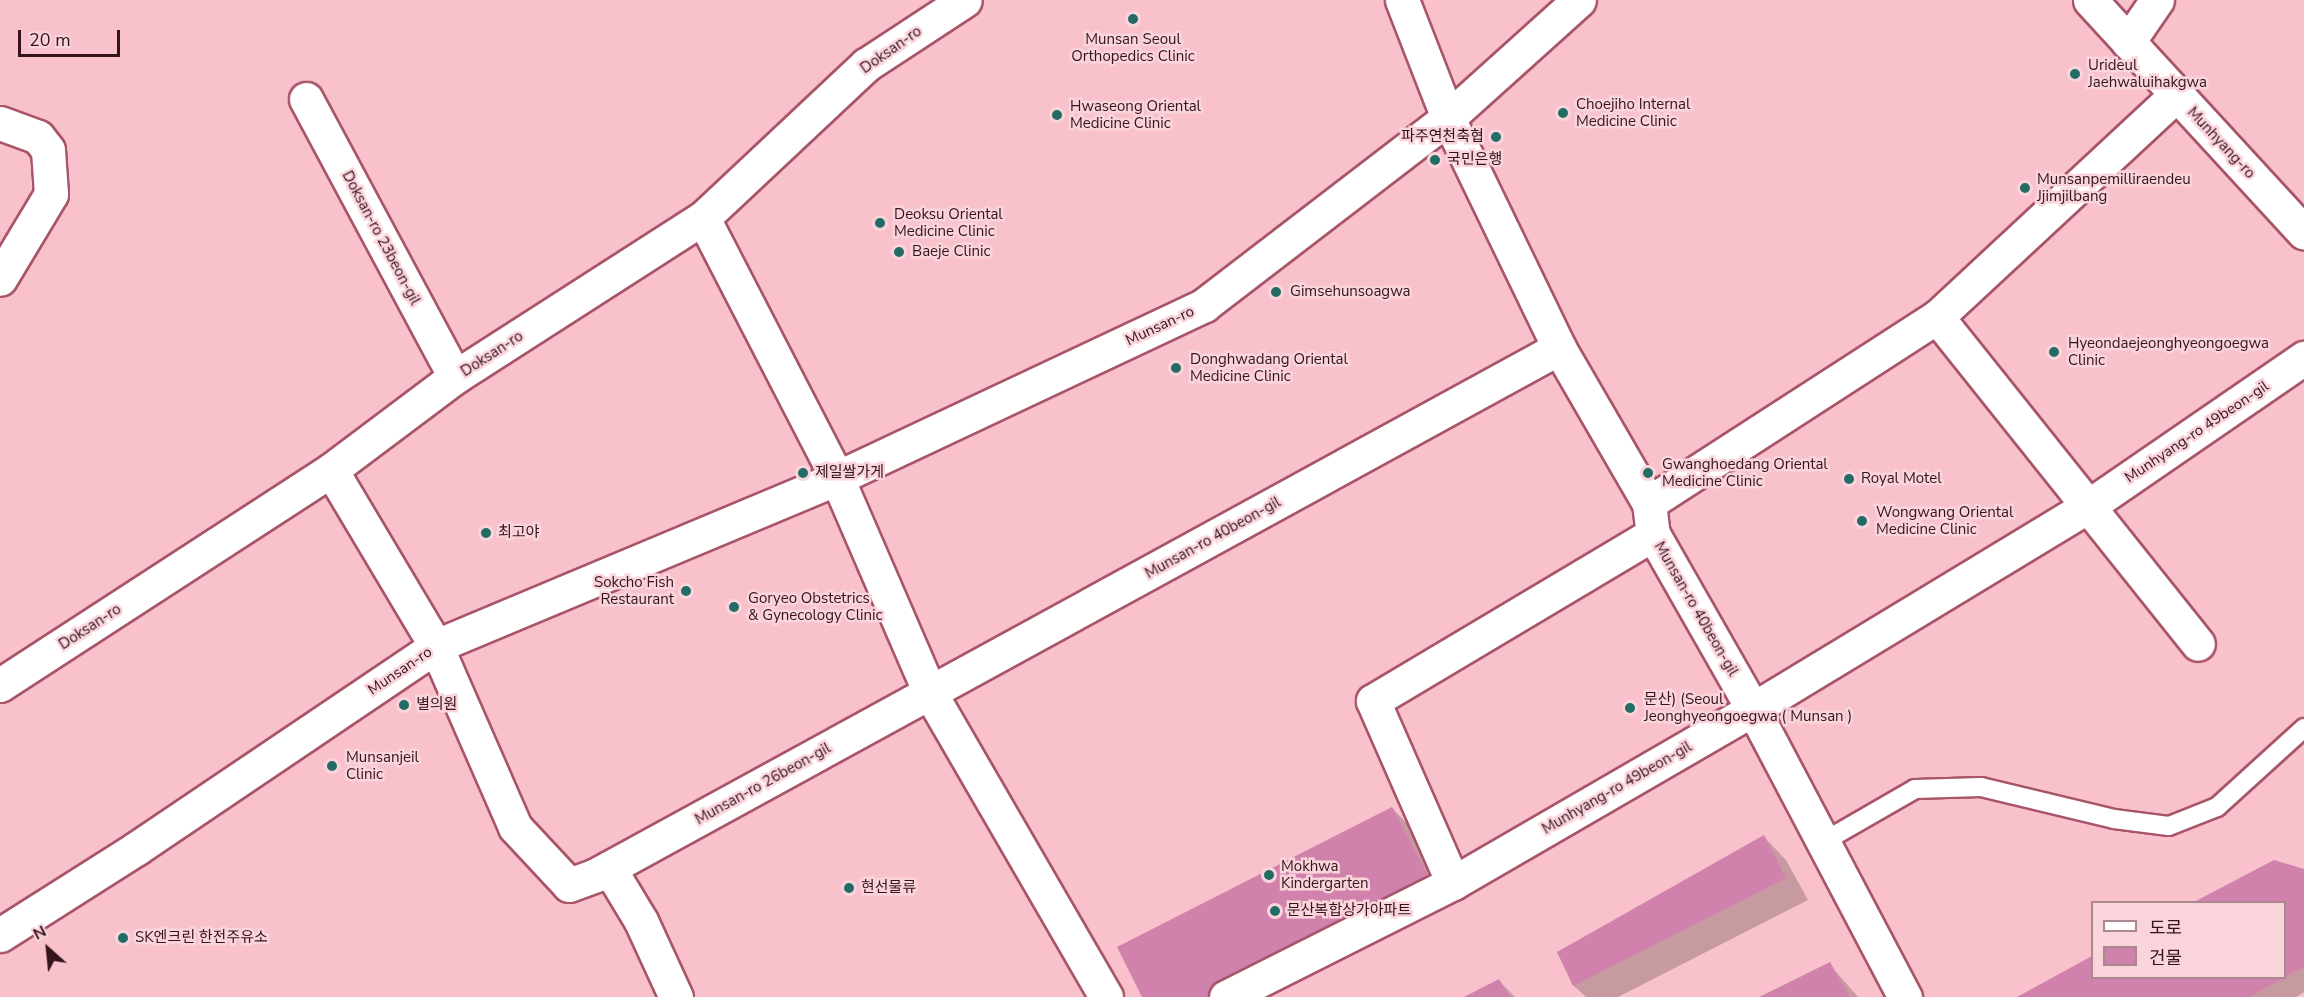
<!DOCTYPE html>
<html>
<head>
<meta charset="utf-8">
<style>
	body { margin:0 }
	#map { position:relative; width:2304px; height:997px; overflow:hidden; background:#f9c1cb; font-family:"Nunito Sans","Noto Sans KR",sans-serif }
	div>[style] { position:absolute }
	.shadow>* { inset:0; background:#0003 }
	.building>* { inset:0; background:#d082ad }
	.roads { filter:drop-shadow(2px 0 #a85569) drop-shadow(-2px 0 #a85569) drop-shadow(0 2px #a85569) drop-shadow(0 -2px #a85569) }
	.service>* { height:18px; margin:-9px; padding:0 9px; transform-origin:9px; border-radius:9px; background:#fff }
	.minor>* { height:33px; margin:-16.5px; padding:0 16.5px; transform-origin:16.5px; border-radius:16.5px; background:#fff }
	.tertiary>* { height:33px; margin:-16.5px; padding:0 16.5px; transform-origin:16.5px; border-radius:16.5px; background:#fff }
	.secondary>* { height:33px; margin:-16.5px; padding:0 16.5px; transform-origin:16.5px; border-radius:16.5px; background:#fff }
	.dots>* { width:16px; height:16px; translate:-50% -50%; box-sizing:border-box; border:3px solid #fad4db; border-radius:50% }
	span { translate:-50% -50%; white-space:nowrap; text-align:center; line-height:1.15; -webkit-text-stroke:5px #fad4db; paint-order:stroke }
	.poi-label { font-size:15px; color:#34131b }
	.left { translate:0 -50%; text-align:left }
	.right { translate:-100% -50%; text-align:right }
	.street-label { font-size:15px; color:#34131b }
	.legend { position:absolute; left:2091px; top:901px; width:195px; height:78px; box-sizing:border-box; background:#fad4db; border:2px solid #ab878e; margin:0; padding:8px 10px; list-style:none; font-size:18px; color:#34131b }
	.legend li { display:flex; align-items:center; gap:12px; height:30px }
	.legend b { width:30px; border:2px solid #ab878e }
	.north { position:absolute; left:18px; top:919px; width:60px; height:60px; -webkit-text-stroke:4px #fad4db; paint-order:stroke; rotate:333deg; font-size:16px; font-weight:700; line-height:24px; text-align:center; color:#34131b }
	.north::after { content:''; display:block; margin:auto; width:21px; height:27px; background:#34131b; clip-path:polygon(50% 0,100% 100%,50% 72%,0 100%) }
	.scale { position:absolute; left:18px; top:30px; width:102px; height:27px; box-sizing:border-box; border:3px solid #34131b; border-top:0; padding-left:8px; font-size:18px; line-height:21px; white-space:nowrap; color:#34131b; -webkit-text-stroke:4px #fad4db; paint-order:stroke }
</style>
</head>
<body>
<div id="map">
	<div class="shadow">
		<div style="clip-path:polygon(1392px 808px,1414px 831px,1449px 898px,1268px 997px,1144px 997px)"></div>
		<div style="clip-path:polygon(1764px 837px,1786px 860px,1808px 900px,1618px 997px,1586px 997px,1574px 986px,1559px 952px)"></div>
		<div style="clip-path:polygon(2274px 862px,2304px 871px,2304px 992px,2296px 997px,2020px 997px,2092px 958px,2092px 978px,2284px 978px,2284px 902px,2197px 902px)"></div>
		<div style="clip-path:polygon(1829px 964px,1858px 997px,1762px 997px)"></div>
		<div style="clip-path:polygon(1499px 981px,1515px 997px,1467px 997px)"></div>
	</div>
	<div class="building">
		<div style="clip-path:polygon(1392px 807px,1428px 875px,1205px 997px,1142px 997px,1117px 947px)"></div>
		<div style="clip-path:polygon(1764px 835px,1786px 878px,1573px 986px,1557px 952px)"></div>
		<div style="clip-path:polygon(2274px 860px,2304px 869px,2304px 967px,2284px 977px,2284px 902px,2194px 902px)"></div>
		<div style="clip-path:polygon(2092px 956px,2092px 978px,2284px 978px,2249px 997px,2017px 997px)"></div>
		<div style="clip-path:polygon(1830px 962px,1850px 997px,1759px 997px)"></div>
		<div style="clip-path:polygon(1499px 979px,1510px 997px,1464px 997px)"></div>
	</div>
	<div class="roads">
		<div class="service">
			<div style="left:1823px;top:842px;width:106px;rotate:-29.9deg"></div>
			<div style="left:1915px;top:789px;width:66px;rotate:-1.7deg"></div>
			<div style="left:1981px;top:787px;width:137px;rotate:13.5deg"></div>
			<div style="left:2114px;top:819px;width:55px;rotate:7.3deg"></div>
			<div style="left:2169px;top:826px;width:52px;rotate:-21.6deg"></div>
			<div style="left:2217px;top:807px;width:118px;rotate:-42.2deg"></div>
		</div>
		<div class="minor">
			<div style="left:1402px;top:0;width:127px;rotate:68.7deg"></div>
			<div style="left:1448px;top:118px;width:255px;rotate:64.2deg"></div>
			<div style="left:1559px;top:348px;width:179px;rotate:59.9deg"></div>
			<div style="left:1649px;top:503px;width:31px;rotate:83deg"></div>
			<div style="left:1653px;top:534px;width:202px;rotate:60.3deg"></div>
			<div style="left:1753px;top:709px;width:326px;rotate:62.2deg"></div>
			<div style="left:2128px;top:42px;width:51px;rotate:-55.4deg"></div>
			<div style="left:306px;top:99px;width:315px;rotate:61.8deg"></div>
			<div style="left:0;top:123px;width:40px;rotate:20.2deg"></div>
			<div style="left:38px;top:137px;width:16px;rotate:52deg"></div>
			<div style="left:48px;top:150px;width:44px;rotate:86.1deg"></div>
			<div style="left:51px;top:194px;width:99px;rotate:121deg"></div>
			<div style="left:703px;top:218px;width:292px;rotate:62.7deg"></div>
			<div style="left:837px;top:478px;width:234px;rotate:66.6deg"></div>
			<div style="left:930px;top:693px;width:351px;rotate:59.9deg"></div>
			<div style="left:1937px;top:317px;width:418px;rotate:51.4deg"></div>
			<div style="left:331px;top:470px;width:205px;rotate:59.2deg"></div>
			<div style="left:436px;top:646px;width:197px;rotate:66.4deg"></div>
			<div style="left:515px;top:827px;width:79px;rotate:47deg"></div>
			<div style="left:569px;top:885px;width:29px;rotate:-20deg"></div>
			<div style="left:596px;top:875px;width:1098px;rotate:-28.69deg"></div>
			<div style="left:1649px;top:503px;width:343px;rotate:-32.9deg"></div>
			<div style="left:1937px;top:317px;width:326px;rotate:-42.9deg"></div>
			<div style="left:0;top:685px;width:395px;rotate:-33deg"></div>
			<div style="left:331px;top:470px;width:155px;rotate:-36.9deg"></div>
			<div style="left:455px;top:377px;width:295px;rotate:-32.7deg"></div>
			<div style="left:703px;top:218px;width:224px;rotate:-43.2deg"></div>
			<div style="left:866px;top:65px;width:118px;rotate:-33.3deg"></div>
			<div style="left:609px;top:868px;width:62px;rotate:58.9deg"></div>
			<div style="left:641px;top:921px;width:84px;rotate:65.3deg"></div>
			<div style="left:1453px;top:883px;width:199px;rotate:-113.7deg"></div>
			<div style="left:1373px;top:701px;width:326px;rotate:-30.8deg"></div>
			<div style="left:1226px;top:997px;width:254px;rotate:-26.7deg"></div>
			<div style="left:1453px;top:883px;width:347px;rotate:-30.1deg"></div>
			<div style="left:1753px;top:709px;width:394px;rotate:-31.2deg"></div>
			<div style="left:2090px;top:505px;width:260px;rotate:-34.5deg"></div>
		</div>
		<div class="tertiary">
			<div style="left:2090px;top:0;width:316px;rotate:47.4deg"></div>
		</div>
		<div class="secondary">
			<div style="left:0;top:935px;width:162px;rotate:-32.4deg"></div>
			<div style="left:137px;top:848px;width:361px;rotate:-34deg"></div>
			<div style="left:436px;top:646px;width:435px;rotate:-22.7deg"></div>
			<div style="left:837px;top:478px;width:406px;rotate:-25.2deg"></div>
			<div style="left:1204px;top:305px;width:307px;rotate:-37.5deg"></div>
			<div style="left:1448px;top:118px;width:176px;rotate:-42deg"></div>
		</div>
	</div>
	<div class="dots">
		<div style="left:1133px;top:19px;background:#236c65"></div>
		<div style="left:2075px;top:74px;background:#236c65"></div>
		<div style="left:1563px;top:113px;background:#236c65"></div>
		<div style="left:1057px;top:115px;background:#236c65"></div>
		<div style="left:1496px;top:137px;background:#236c65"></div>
		<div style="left:1435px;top:160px;background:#236c65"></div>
		<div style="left:2025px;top:188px;background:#236c65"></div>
		<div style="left:880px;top:223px;background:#236c65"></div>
		<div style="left:899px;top:252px;background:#236c65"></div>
		<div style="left:1276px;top:292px;background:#236c65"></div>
		<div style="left:2054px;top:352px;background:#236c65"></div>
		<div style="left:1176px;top:368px;background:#236c65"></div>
		<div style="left:803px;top:473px;background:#236c65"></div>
		<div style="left:1648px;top:473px;background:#236c65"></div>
		<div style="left:1849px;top:479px;background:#236c65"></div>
		<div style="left:1862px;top:521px;background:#236c65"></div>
		<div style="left:486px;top:533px;background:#236c65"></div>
		<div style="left:686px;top:591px;background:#236c65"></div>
		<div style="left:734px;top:607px;background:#236c65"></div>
		<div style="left:404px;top:705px;background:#236c65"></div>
		<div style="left:1630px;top:708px;background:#236c65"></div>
		<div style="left:332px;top:766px;background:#236c65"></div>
		<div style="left:1269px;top:875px;background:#236c65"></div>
		<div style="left:849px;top:888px;background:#236c65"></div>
		<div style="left:1275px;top:911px;background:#236c65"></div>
		<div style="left:123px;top:938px;background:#236c65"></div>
	</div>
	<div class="poi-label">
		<span style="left:1133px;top:48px">Munsan Seoul<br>Orthopedics Clinic</span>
		<span class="left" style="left:2088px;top:74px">Urideul<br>Jaehwaluihakgwa</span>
		<span class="left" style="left:1576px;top:113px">Choejiho Internal<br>Medicine Clinic</span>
		<span class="left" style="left:1070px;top:115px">Hwaseong Oriental<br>Medicine Clinic</span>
		<span class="right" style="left:1484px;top:137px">파주연천축협</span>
		<span class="left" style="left:1447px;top:160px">국민은행</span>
		<span class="left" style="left:2037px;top:188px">Munsanpemilliraendeu<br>Jjimjilbang</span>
		<span class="left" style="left:894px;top:223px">Deoksu Oriental<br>Medicine Clinic</span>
		<span class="left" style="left:912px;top:252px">Baeje Clinic</span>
		<span class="left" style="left:1290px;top:292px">Gimsehunsoagwa</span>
		<span class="left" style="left:2068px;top:352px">Hyeondaejeonghyeongoegwa<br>Clinic</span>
		<span class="left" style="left:1190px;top:368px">Donghwadang Oriental<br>Medicine Clinic</span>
		<span class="left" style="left:1662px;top:473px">Gwanghoedang Oriental<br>Medicine Clinic</span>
		<span class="left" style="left:815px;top:473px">제일쌀가게</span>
		<span class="left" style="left:1861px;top:479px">Royal Motel</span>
		<span class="left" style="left:1876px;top:521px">Wongwang Oriental<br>Medicine Clinic</span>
		<span class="left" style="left:498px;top:533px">최고야</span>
		<span class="right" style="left:674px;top:591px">Sokcho Fish<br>Restaurant</span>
		<span class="left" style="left:748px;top:607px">Goryeo Obstetrics<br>&amp; Gynecology Clinic</span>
		<span class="left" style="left:1644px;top:708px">문산) (Seoul<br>Jeonghyeongoegwa ( Munsan )</span>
		<span class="left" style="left:416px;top:705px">별의원</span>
		<span class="left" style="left:346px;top:766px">Munsanjeil<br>Clinic</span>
		<span class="left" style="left:1281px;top:875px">Mokhwa<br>Kindergarten</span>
		<span class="left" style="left:861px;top:888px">현선물류</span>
		<span class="left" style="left:1287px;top:911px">문산복합상가아파트</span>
		<span class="left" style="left:135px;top:938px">SK엔크린 한전주유소</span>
	</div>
	<div class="street-label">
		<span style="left:891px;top:50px;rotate:-35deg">Doksan-ro</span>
		<span style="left:2221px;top:143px;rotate:47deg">Munhyang-ro</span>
		<span style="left:381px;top:238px;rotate:62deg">Doksan-ro 23beon-gil</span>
		<span style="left:1160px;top:326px;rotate:-25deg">Munsan-ro</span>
		<span style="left:492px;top:354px;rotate:-33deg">Doksan-ro</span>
		<span style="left:2197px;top:432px;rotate:-34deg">Munhyang-ro 49beon-gil</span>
		<span style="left:1213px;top:538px;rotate:-29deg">Munsan-ro 40beon-gil</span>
		<span style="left:1696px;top:609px;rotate:60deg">Munsan-ro 40beon-gil</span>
		<span style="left:90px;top:627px;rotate:-33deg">Doksan-ro</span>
		<span style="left:400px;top:671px;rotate:-34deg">Munsan-ro</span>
		<span style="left:763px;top:784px;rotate:-29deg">Munsan-ro 26beon-gil</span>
		<span style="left:1617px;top:788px;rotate:-30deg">Munhyang-ro 49beon-gil</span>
	</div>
	<ul class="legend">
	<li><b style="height:8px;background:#fff"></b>도로</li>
	<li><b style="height:16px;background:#d082ad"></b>건물</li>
	</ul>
	<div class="north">N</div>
	<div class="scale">20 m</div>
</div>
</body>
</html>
